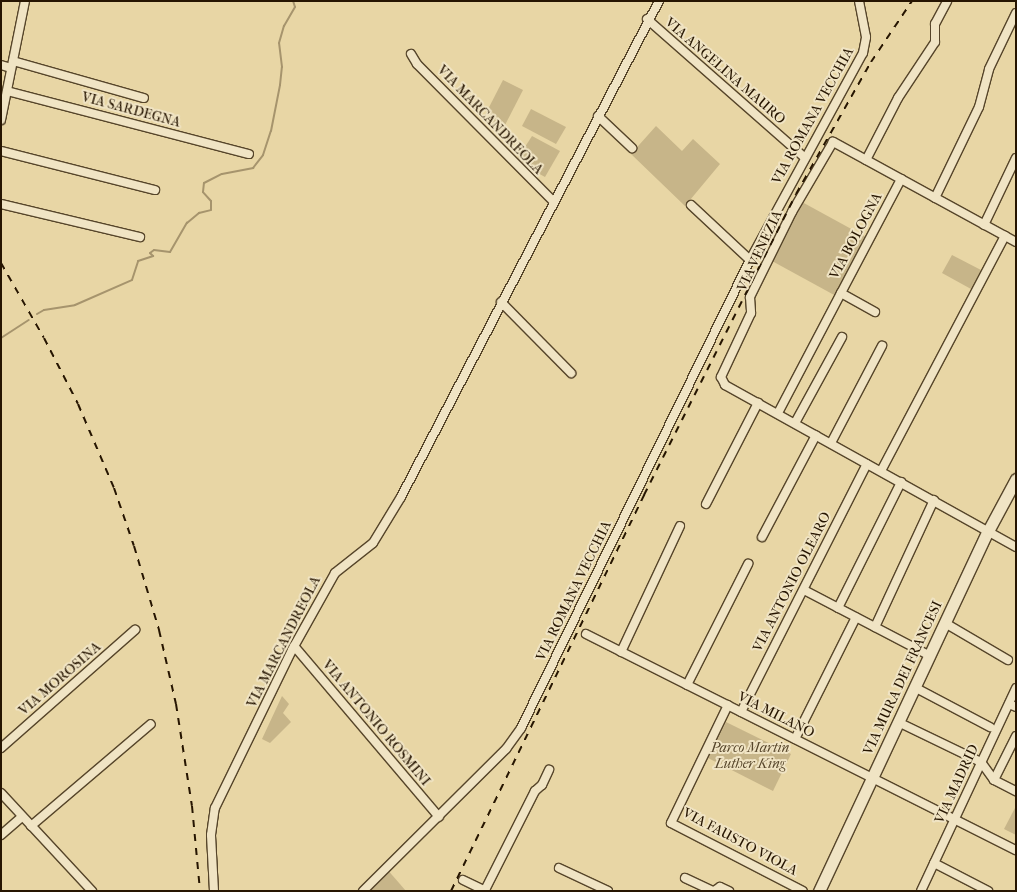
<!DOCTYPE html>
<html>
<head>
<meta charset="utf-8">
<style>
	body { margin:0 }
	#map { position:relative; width:1017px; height:892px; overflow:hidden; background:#e8d6a5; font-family:"IM FELL French Canon",serif }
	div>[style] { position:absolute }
	.green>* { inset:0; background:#c7b589 }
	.stream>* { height:2px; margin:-1px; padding:0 1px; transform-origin:1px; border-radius:1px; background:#a6946d }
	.roads { filter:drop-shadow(1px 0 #56452a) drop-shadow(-1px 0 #56452a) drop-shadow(0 1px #56452a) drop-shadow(0 -1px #56452a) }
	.street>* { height:8px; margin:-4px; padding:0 4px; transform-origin:4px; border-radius:4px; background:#f0e4c4 }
	.secondary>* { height:11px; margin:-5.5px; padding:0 5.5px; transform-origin:5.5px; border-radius:5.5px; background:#f0e4c4 }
	.rail>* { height:2px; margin-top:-1px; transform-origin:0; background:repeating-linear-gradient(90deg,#261501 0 7px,transparent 0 14px) }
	span { translate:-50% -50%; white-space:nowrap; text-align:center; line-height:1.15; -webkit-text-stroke:4px #f0e4c4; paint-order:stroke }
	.street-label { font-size:14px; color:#261501 }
	.park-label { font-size:14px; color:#56452a; font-style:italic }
	.frame { position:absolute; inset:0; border:2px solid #261501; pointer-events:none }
</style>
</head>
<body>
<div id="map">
	<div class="green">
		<div style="clip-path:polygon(503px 80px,523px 90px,503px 129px,483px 119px)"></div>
		<div style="clip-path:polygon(531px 109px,566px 127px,556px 144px,522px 126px)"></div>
		<div style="clip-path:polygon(656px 126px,682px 151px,693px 139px,720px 164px,685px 206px,631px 154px)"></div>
		<div style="clip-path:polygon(532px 136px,560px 151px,545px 177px,516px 161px)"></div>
		<div style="clip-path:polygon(802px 202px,866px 237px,836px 296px,772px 261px)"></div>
		<div style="clip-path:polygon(952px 255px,981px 270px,971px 289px,942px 273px)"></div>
		<div style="clip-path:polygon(282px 696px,289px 704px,283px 713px,291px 722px,270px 743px,262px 739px)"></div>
		<div style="clip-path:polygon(726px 722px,791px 754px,773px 791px,708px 758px)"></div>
		<div style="clip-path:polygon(1016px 806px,1016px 835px,1004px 829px)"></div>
		<div style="clip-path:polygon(386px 868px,406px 891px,363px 891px)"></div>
	</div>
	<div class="stream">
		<div style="left:37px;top:314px;width:8px;rotate:-30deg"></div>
		<div style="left:44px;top:310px;width:31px;rotate:-9deg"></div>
		<div style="left:75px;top:305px;width:62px;rotate:-23.7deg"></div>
		<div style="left:132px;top:280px;width:20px;rotate:-72deg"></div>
		<div style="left:138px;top:261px;width:16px;rotate:-18deg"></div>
		<div style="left:153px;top:256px;width:4px;rotate:-135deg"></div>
		<div style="left:150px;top:253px;width:5px;rotate:-37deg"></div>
		<div style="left:154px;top:250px;width:16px;rotate:7deg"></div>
		<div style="left:170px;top:252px;width:34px;rotate:-60deg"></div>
		<div style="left:187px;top:223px;width:16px;rotate:-40deg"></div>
		<div style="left:199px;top:213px;width:12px;rotate:-14deg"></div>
		<div style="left:211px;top:210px;width:9px;rotate:-90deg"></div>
		<div style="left:211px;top:201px;width:12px;rotate:-132deg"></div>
		<div style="left:203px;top:192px;width:9px;rotate:-84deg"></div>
		<div style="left:204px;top:183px;width:20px;rotate:-27deg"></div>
		<div style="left:222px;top:174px;width:32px;rotate:-11deg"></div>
		<div style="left:253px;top:168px;width:16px;rotate:-52deg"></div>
		<div style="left:263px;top:155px;width:25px;rotate:-72deg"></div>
		<div style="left:271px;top:131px;width:47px;rotate:-78.9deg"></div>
		<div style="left:280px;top:85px;width:18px;rotate:-84deg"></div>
		<div style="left:282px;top:67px;width:24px;rotate:-97deg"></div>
		<div style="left:279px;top:43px;width:18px;rotate:-74deg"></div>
		<div style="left:284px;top:26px;width:22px;rotate:-60deg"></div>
		<div style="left:295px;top:7px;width:6px;rotate:-108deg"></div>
		<div style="left:1px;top:338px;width:33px;rotate:-33deg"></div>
	</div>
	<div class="roads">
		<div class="street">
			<div style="left:647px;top:19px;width:209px;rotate:41.3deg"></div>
			<div style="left:411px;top:54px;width:12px;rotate:59deg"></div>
			<div style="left:417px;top:64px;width:193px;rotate:45.2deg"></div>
			<div style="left:13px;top:61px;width:136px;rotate:15.8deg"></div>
			<div style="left:1px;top:65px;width:10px;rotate:17deg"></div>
			<div style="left:7px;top:91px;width:250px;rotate:14.6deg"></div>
			<div style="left:598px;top:116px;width:47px;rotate:43.3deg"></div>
			<div style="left:1px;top:120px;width:121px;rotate:-78.6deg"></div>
			<div style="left:1px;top:151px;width:159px;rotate:14.2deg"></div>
			<div style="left:866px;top:160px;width:70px;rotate:-62.7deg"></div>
			<div style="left:898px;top:98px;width:67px;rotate:-56.5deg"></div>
			<div style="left:935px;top:42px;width:18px;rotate:-90deg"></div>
			<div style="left:935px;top:24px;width:26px;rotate:-62deg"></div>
			<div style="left:935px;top:198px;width:101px;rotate:-64.2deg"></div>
			<div style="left:979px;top:107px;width:39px;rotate:-75deg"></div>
			<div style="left:989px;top:69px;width:62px;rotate:-64.3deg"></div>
			<div style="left:1px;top:204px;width:143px;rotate:13.4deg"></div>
			<div style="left:691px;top:205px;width:81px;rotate:43deg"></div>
			<div style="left:984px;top:225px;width:74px;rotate:-64.5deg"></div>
			<div style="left:1016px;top:242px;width:209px;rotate:-151.3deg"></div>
			<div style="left:833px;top:142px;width:81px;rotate:120.4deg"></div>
			<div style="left:792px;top:212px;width:95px;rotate:116.3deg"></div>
			<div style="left:750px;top:297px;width:16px;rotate:86deg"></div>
			<div style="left:751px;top:313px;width:71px;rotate:115.1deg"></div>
			<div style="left:721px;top:377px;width:9px;rotate:63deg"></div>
			<div style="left:725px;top:385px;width:333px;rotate:29.1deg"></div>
			<div style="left:501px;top:302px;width:100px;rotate:45.4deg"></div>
			<div style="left:875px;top:312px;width:39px;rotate:-151deg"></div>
			<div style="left:841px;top:293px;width:129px;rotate:-62.2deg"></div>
			<div style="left:778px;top:413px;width:136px;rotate:-62.3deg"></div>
			<div style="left:795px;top:423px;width:98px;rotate:-61.3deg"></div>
			<div style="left:831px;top:443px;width:110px;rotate:-62.3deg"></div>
			<div style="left:881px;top:471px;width:266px;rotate:-62.2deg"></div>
			<div style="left:706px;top:504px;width:114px;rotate:-62.8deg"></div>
			<div style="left:762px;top:537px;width:115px;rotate:-62.1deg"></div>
			<div style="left:804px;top:590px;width:142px;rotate:27.6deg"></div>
			<div style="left:838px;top:608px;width:141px;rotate:-63.4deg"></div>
			<div style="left:945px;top:623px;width:73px;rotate:30.4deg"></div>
			<div style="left:875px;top:627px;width:140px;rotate:-65.1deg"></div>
			<div style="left:586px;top:634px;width:481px;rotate:26.7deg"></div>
			<div style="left:294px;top:646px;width:224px;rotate:49.7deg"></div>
			<div style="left:621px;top:652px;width:139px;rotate:-64.9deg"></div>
			<div style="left:687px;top:685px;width:136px;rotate:-63.2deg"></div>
			<div style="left:916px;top:688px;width:84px;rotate:27.8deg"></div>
			<div style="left:1009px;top:704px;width:8px;rotate:23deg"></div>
			<div style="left:728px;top:705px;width:131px;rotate:115.8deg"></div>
			<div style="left:671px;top:823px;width:148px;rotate:27.3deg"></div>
			<div style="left:741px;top:712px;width:278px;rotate:-63.1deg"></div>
			<div style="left:900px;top:723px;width:90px;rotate:25.7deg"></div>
			<div style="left:981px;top:762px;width:22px;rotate:54deg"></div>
			<div style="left:994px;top:780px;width:25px;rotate:27deg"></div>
			<div style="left:795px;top:739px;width:136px;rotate:-63.4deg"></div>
			<div style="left:1px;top:748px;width:179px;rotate:-41.4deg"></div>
			<div style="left:994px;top:780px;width:49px;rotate:-63.4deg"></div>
			<div style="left:1px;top:793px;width:134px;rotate:47.1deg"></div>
			<div style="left:31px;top:826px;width:157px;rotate:-40.4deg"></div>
			<div style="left:1px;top:835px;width:28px;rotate:-41deg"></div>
			<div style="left:934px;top:863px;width:61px;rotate:27.4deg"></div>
			<div style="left:559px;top:868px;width:54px;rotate:25.1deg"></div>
			<div style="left:685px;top:878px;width:31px;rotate:25deg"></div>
			<div style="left:463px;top:880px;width:25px;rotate:26deg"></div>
			<div style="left:485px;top:890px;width:111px;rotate:-63.2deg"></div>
			<div style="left:535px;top:791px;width:9px;rotate:-41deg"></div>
			<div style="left:542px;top:785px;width:17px;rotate:-65deg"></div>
			<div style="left:214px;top:891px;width:56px;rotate:-93.1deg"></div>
			<div style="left:211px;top:835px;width:27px;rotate:-82deg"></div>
			<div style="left:215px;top:808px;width:176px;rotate:-64deg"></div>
			<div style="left:292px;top:650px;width:88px;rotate:-60.8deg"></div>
			<div style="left:335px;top:573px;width:48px;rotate:-38.3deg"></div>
			<div style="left:373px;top:543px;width:54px;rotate:-58.7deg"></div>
			<div style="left:401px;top:497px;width:559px;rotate:-62.52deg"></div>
			<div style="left:363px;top:891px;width:202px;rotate:-44.8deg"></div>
			<div style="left:506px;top:749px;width:26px;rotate:-54deg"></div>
			<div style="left:521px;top:728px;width:521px;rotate:-63.93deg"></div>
			<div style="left:750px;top:260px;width:236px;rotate:-61.4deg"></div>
			<div style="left:863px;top:53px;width:16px;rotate:-79deg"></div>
			<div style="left:866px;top:37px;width:37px;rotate:-101deg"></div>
			<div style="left:714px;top:891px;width:7px;rotate:-34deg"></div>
			<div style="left:720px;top:887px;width:10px;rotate:24deg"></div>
			<div style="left:921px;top:891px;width:224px;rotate:-64.9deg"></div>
		</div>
		<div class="secondary">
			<div style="left:819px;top:891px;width:398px;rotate:-64.9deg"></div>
			<div style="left:988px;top:531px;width:59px;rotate:-61.7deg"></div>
		</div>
	</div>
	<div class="rail">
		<div style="left:1px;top:263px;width:86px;rotate:60.2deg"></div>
		<div style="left:44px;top:338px;width:74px;rotate:62.7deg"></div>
		<div style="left:78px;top:404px;width:91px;rotate:66.8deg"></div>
		<div style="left:114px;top:488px;width:61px;rotate:71deg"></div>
		<div style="left:134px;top:546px;width:88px;rotate:73.4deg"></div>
		<div style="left:159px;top:630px;width:76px;rotate:77.1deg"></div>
		<div style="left:176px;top:704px;width:103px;rotate:81.1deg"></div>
		<div style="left:192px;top:806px;width:85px;rotate:84.6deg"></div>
		<div style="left:451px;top:891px;width:441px;rotate:-64deg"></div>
		<div style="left:644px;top:495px;width:337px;rotate:-63.2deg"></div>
		<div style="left:796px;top:194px;width:152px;rotate:-60.4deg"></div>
		<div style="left:871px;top:62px;width:73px;rotate:-56.1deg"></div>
	</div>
	<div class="street-label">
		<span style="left:725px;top:71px;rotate:41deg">VIA ANGELINA MAURO</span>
		<span style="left:131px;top:110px;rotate:15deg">VIA SARDEGNA</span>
		<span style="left:813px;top:116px;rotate:-61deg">VIA ROMANA VECCHIA</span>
		<span style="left:490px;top:120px;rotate:46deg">VIA MARCANDREOLA</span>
		<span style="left:856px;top:236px;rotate:-62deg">VIA BOLOGNA</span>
		<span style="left:760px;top:251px;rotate:-65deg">VIA VENEZIA</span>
		<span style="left:792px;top:582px;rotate:-63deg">VIA ANTONIO OLEARO</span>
		<span style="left:574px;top:591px;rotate:-64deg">VIA ROMANA VECCHIA</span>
		<span style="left:284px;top:642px;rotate:-63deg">VIA MARCANDREOLA</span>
		<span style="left:903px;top:678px;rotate:-65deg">VIA MURA DEI FRANCESI</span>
		<span style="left:60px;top:679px;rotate:-41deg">VIA MOROSINA</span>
		<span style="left:776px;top:715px;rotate:27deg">VIA MILANO</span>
		<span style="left:376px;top:723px;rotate:50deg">VIA ANTONIO ROSMINI</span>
		<span style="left:957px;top:784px;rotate:-65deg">VIA MADRID</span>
		<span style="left:740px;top:842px;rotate:28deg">VIA FAUSTO VIOLA</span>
	</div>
	<div class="park-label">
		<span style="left:750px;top:756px">Parco Martin<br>Luther King</span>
	</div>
	<div class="frame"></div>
</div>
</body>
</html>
